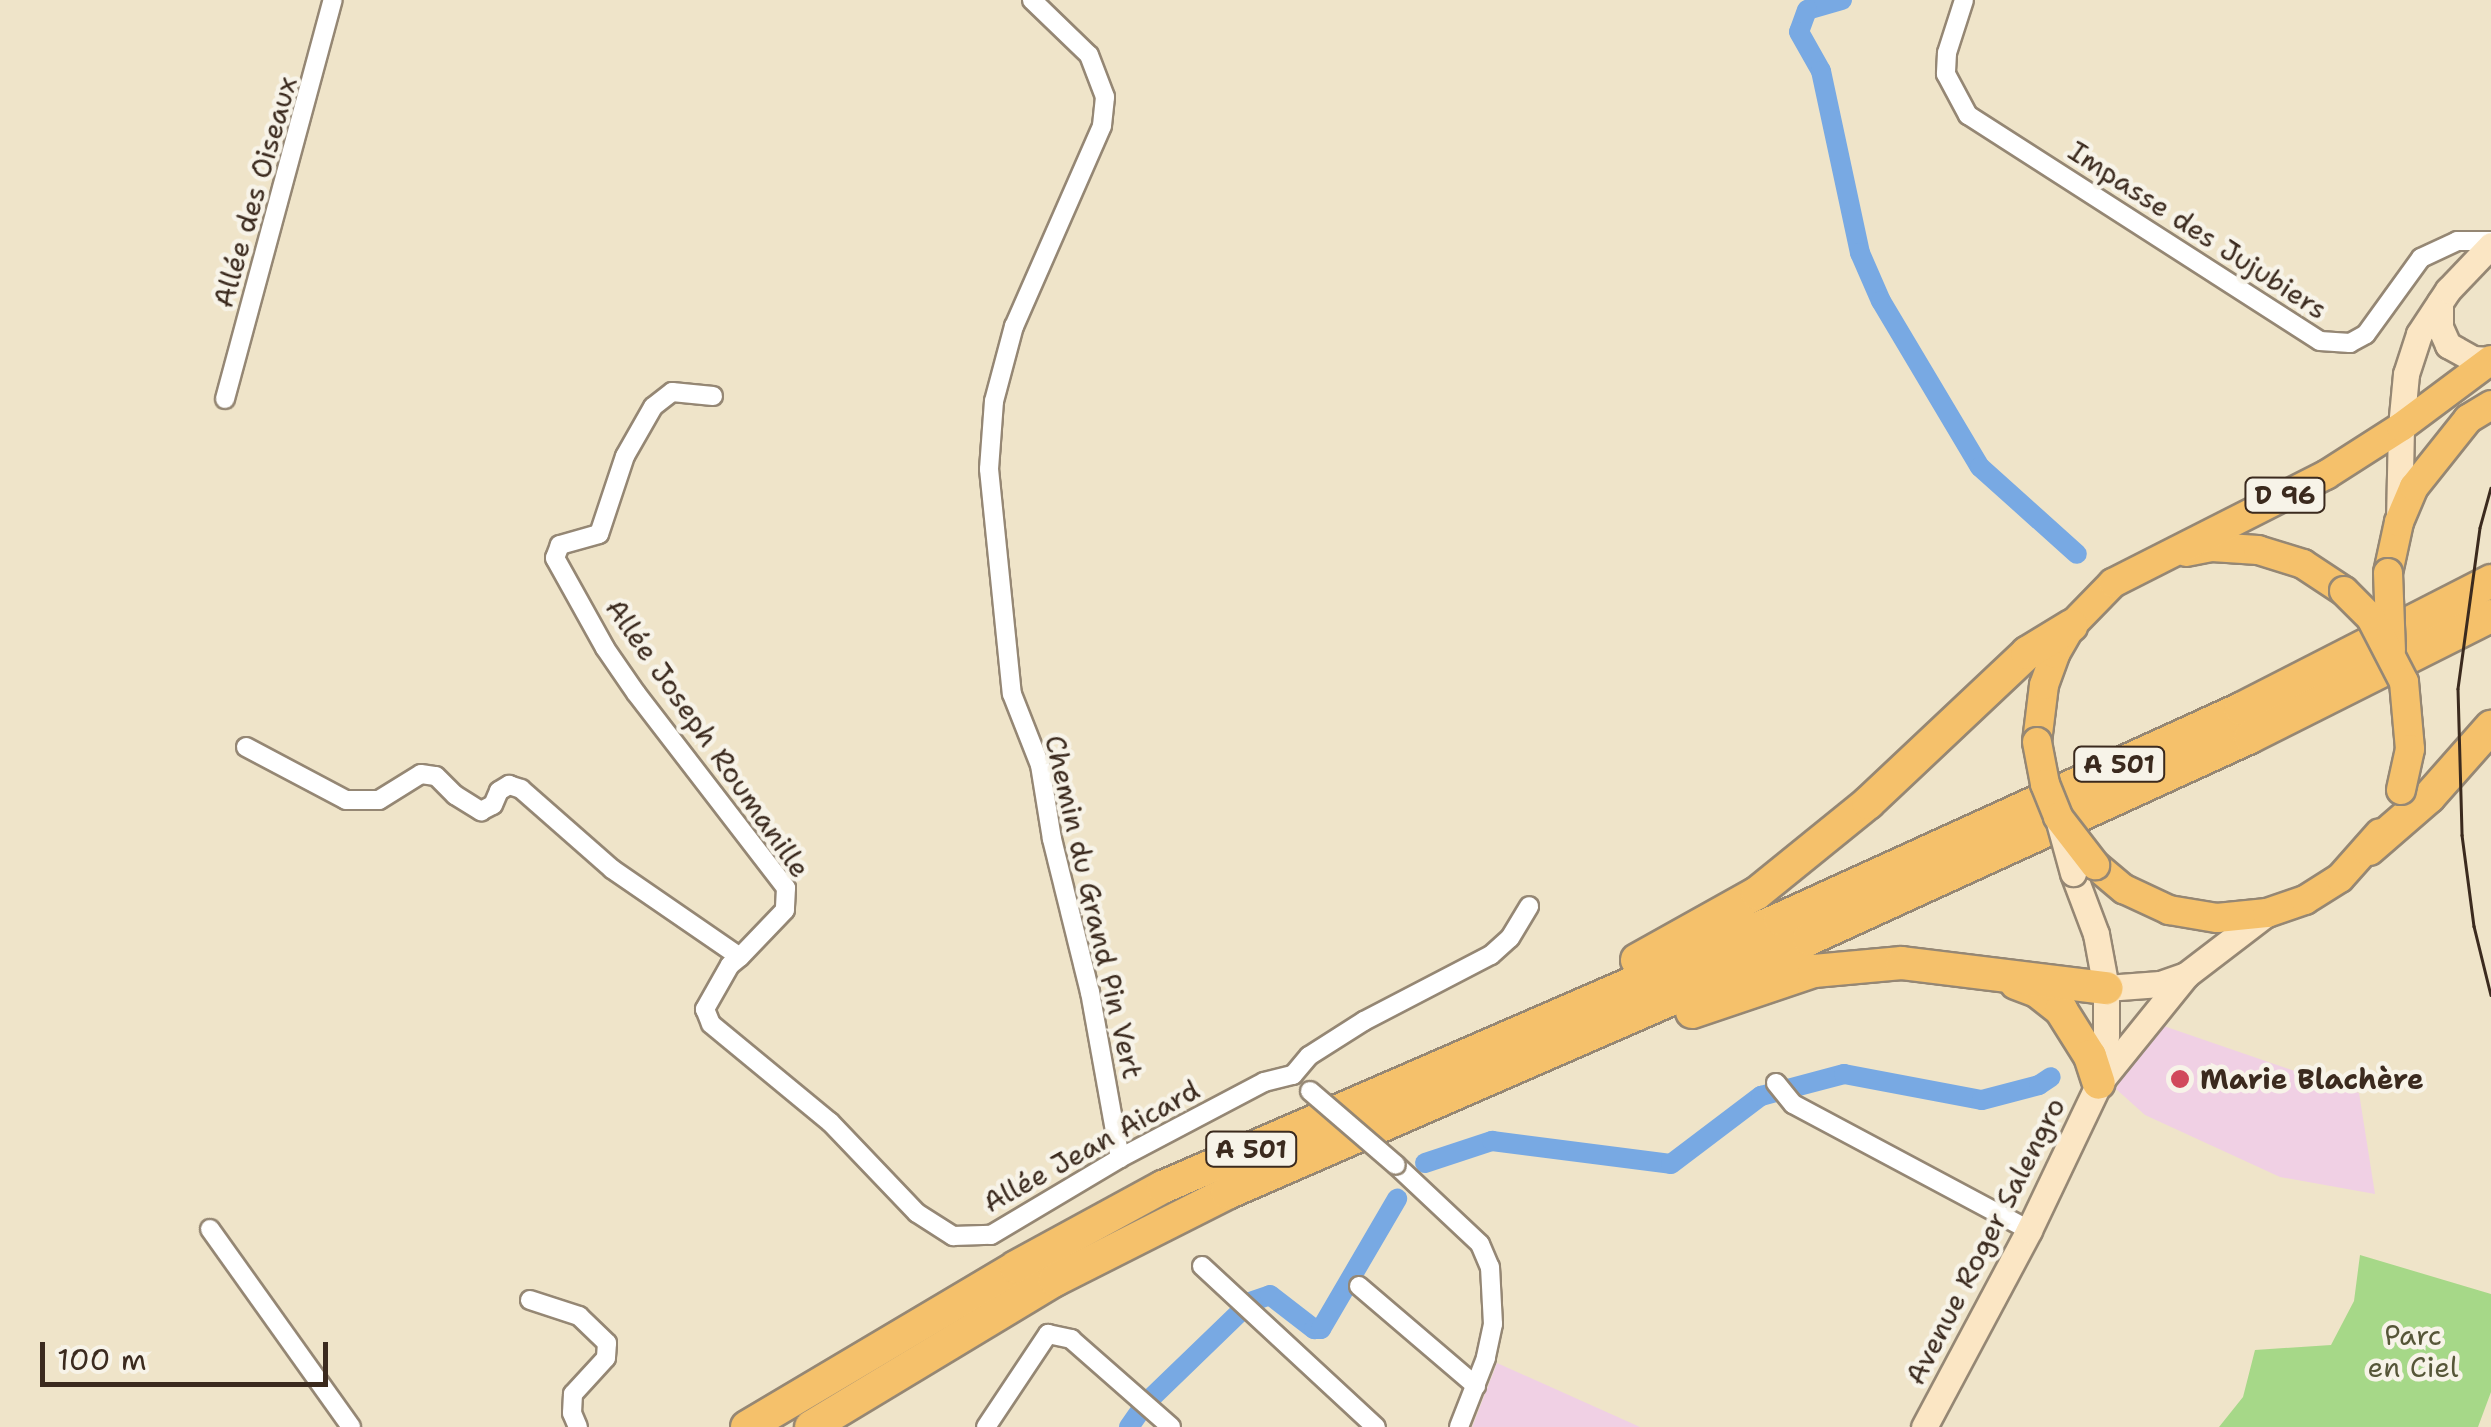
<!DOCTYPE html>
<html>
<head>
<meta charset="utf-8">
<style>
	body { margin:0 }
	#map { position:relative; width:2491px; height:1427px; overflow:hidden; background:#efe4c9; font-family:"Shantell Sans",sans-serif }
	div>[style] { position:absolute }
	.built>* { inset:0; background:#f0d0e4 }
	.green>* { inset:0; background:#a6d888 }
	.canal>* { height:20px; margin:-10px; padding:0 10px; transform-origin:10px; border-radius:10px; background:#78a9e3 }
	.roads { filter:drop-shadow(2px 0 #958774) drop-shadow(-2px 0 #958774) drop-shadow(0 2px #958774) drop-shadow(0 -2px #958774) }
	.street>* { height:18px; margin:-9px; padding:0 9px; transform-origin:9px; border-radius:9px; background:#fff }
	.secondary>* { height:25px; margin:-12.5px; padding:0 12.5px; transform-origin:12.5px; border-radius:12.5px; background:#fbe6c4 }
	.primary>* { height:28px; margin:-14px; padding:0 14px; transform-origin:14px; border-radius:14px; background:#f5c16b }
	.highway>* { height:32px; margin:-16px; padding:0 16px; transform-origin:16px; border-radius:16px; background:#f5c16b }
	.tram>* { height:2.5px; margin:-1.25px; padding:0 1.25px; transform-origin:1.25px; border-radius:1.25px; background:#3b2a1e }
	.bridges { filter:drop-shadow(2px 0 #958774) drop-shadow(-2px 0 #958774) drop-shadow(0 2px #958774) drop-shadow(0 -2px #958774) }
	.street-bridge>* { height:18px; margin:-9px; padding:0 9px; transform-origin:9px; border-radius:9px; background:#fff }
	.secondary-bridge>* { height:25px; margin:-12.5px; padding:0 12.5px; transform-origin:12.5px; border-radius:12.5px; background:#fbe6c4 }
	.primary-bridge>* { height:28px; margin:-14px; padding:0 14px; transform-origin:14px; border-radius:14px; background:#f5c16b }
	.dots>* { width:28px; height:28px; translate:-50% -50%; box-sizing:border-box; border:5px solid #f7f3e8; border-radius:50% }
	span { translate:-50% -50%; white-space:nowrap; text-align:center; line-height:1.15; -webkit-text-stroke:9px #f7f3e8; paint-order:stroke }
	.shield-label span { padding:2px 8px; background:#f7f3e8; border:2px solid; border-radius:8px; -webkit-text-stroke-width:0 }
	.shield-label { font-size:25px; color:#3b2a1e; font-weight:700 }
	.street-label { font-size:28px; color:#3b2a1e }
	.poi-label { font-size:28px; color:#3b2a1e; font-weight:700 }
	.left { translate:0 -50%; text-align:left }
	.park-label { font-size:28px; color:#565638 }
	.scale { position:absolute; left:40px; top:1342px; width:288px; height:45px; box-sizing:border-box; border:5px solid #3b2a1e; border-top:0; padding-left:12px; font-size:30px; line-height:35px; white-space:nowrap; color:#3b2a1e; -webkit-text-stroke:8px #f7f3e8; paint-order:stroke }
</style>
</head>
<body>
<div id="map">
	<div class="built">
		<div style="clip-path:polygon(2155px 1023px,2359px 1093px,2375px 1194px,2280px 1177px,2145px 1115px,2116px 1089px,2131px 1057px)"></div>
		<div style="clip-path:polygon(1497px 1363px,1640px 1427px,1472px 1427px)"></div>
	</div>
	<div class="green">
		<div style="clip-path:polygon(2360px 1255px,2491px 1294px,2491px 1392px,2478px 1427px,2219px 1427px,2243px 1397px,2255px 1350px,2331px 1345px,2354px 1301px)"></div>
	</div>
	<div class="canal">
		<div style="left:1842px;top:0;width:36px;rotate:164deg"></div>
		<div style="left:1807px;top:10px;width:23px;rotate:110deg"></div>
		<div style="left:1799px;top:32px;width:45px;rotate:60.6deg"></div>
		<div style="left:1821px;top:71px;width:186px;rotate:77.9deg"></div>
		<div style="left:1860px;top:253px;width:52px;rotate:66.4deg"></div>
		<div style="left:1881px;top:301px;width:193px;rotate:59.2deg"></div>
		<div style="left:1980px;top:467px;width:130px;rotate:41.9deg"></div>
		<div style="left:1425px;top:1163px;width:71px;rotate:-18.2deg"></div>
		<div style="left:1492px;top:1141px;width:180px;rotate:7.3deg"></div>
		<div style="left:1671px;top:1164px;width:113px;rotate:-37.1deg"></div>
		<div style="left:1761px;top:1096px;width:86px;rotate:-14.8deg"></div>
		<div style="left:1844px;top:1074px;width:140px;rotate:10.7deg"></div>
		<div style="left:1982px;top:1100px;width:59px;rotate:-14.7deg"></div>
		<div style="left:2039px;top:1085px;width:14px;rotate:-34deg"></div>
		<div style="left:1250px;top:1302px;width:21px;rotate:-19deg"></div>
		<div style="left:1270px;top:1295px;width:56px;rotate:37.7deg"></div>
		<div style="left:1314px;top:1329px;width:7px"></div>
		<div style="left:1321px;top:1329px;width:151px;rotate:-59.7deg"></div>
		<div style="left:1150px;top:1399px;width:125px;rotate:-44deg"></div>
		<div style="left:1129px;top:1427px;width:24px;rotate:-55deg"></div>
	</div>
	<div class="roads">
		<div class="street">
			<div style="left:1032px;top:0;width:79px;rotate:44deg"></div>
			<div style="left:1089px;top:55px;width:45px;rotate:69.1deg"></div>
			<div style="left:1105px;top:97px;width:29px;rotate:96deg"></div>
			<div style="left:1102px;top:126px;width:219px;rotate:113.7deg"></div>
			<div style="left:1014px;top:326px;width:78px;rotate:104.9deg"></div>
			<div style="left:994px;top:401px;width:68px;rotate:94.2deg"></div>
			<div style="left:989px;top:469px;width:226px;rotate:84.2deg"></div>
			<div style="left:1012px;top:694px;width:76px;rotate:68.5deg"></div>
			<div style="left:1040px;top:765px;width:75px;rotate:80.8deg"></div>
			<div style="left:1052px;top:839px;width:158px;rotate:76.1deg"></div>
			<div style="left:1090px;top:992px;width:169px;rotate:79.8deg"></div>
			<div style="left:1964px;top:0;width:56px;rotate:107.8deg"></div>
			<div style="left:1947px;top:53px;width:21px;rotate:93deg"></div>
			<div style="left:1946px;top:74px;width:47px;rotate:61.8deg"></div>
			<div style="left:1968px;top:115px;width:418px;rotate:32.7deg"></div>
			<div style="left:2320px;top:341px;width:30px;rotate:4deg"></div>
			<div style="left:2350px;top:343px;width:18px;rotate:-29deg"></div>
			<div style="left:2366px;top:334px;width:94px;rotate:-54.1deg"></div>
			<div style="left:2421px;top:258px;width:40px;rotate:-25deg"></div>
			<div style="left:2457px;top:241px;width:34px"></div>
			<div style="left:713px;top:396px;width:41px;rotate:-174.4deg"></div>
			<div style="left:672px;top:392px;width:24px;rotate:142deg"></div>
			<div style="left:653px;top:407px;width:56px;rotate:119.7deg"></div>
			<div style="left:625px;top:456px;width:82px;rotate:108.4deg"></div>
			<div style="left:599px;top:534px;width:41px;rotate:164.2deg"></div>
			<div style="left:560px;top:545px;width:14px;rotate:111deg"></div>
			<div style="left:555px;top:558px;width:103px;rotate:60.9deg"></div>
			<div style="left:605px;top:648px;width:55px;rotate:55.4deg"></div>
			<div style="left:636px;top:693px;width:246px;rotate:52.4deg"></div>
			<div style="left:786px;top:888px;width:22px;rotate:93deg"></div>
			<div style="left:785px;top:910px;width:65px;rotate:133.8deg"></div>
			<div style="left:225px;top:399px;width:413px;rotate:-74.9deg"></div>
			<div style="left:246px;top:747px;width:113px;rotate:27.9deg"></div>
			<div style="left:346px;top:800px;width:33px"></div>
			<div style="left:379px;top:800px;width:49px;rotate:-31.8deg"></div>
			<div style="left:421px;top:774px;width:15px;rotate:8deg"></div>
			<div style="left:436px;top:776px;width:27px;rotate:45deg"></div>
			<div style="left:455px;top:795px;width:31px;rotate:32deg"></div>
			<div style="left:481px;top:811px;width:13px;rotate:-27deg"></div>
			<div style="left:493px;top:805px;width:15px;rotate:-67deg"></div>
			<div style="left:499px;top:791px;width:12px;rotate:-31deg"></div>
			<div style="left:509px;top:785px;width:13px;rotate:18deg"></div>
			<div style="left:521px;top:789px;width:121px;rotate:41.3deg"></div>
			<div style="left:612px;top:869px;width:155px;rotate:34.5deg"></div>
			<div style="left:740px;top:957px;width:13px;rotate:141deg"></div>
			<div style="left:730px;top:965px;width:51px;rotate:119.6deg"></div>
			<div style="left:705px;top:1009px;width:16px;rotate:68deg"></div>
			<div style="left:711px;top:1024px;width:154px;rotate:39.5deg"></div>
			<div style="left:830px;top:1122px;width:126px;rotate:46.3deg"></div>
			<div style="left:917px;top:1213px;width:43px;rotate:32.6deg"></div>
			<div style="left:953px;top:1236px;width:38px;rotate:-2deg"></div>
			<div style="left:991px;top:1235px;width:150px;rotate:-30.8deg"></div>
			<div style="left:1120px;top:1158px;width:163px;rotate:-27.8deg"></div>
			<div style="left:1264px;top:1082px;width:30px;rotate:-14deg"></div>
			<div style="left:1293px;top:1075px;width:25px;rotate:-50deg"></div>
			<div style="left:1309px;top:1056px;width:65px;rotate:-32.5deg"></div>
			<div style="left:1364px;top:1021px;width:143px;rotate:-27.5deg"></div>
			<div style="left:1491px;top:955px;width:25px;rotate:-42deg"></div>
			<div style="left:1510px;top:938px;width:37px;rotate:-59deg"></div>
			<div style="left:1776px;top:1083px;width:27px;rotate:51deg"></div>
			<div style="left:1793px;top:1104px;width:268px;rotate:28.1deg"></div>
			<div style="left:1396px;top:1165px;width:115px;rotate:43.2deg"></div>
			<div style="left:1480px;top:1244px;width:25px;rotate:67deg"></div>
			<div style="left:1490px;top:1267px;width:57px;rotate:87deg"></div>
			<div style="left:1493px;top:1324px;width:35px;rotate:102deg"></div>
			<div style="left:1486px;top:1358px;width:74px;rotate:111.4deg"></div>
			<div style="left:210px;top:1229px;width:243px;rotate:54.5deg"></div>
			<div style="left:1202px;top:1266px;width:237px;rotate:42.8deg"></div>
			<div style="left:1359px;top:1286px;width:154px;rotate:40.5deg"></div>
			<div style="left:530px;top:1300px;width:52px;rotate:18.1deg"></div>
			<div style="left:579px;top:1316px;width:39px;rotate:44deg"></div>
			<div style="left:607px;top:1343px;width:15px;rotate:94deg"></div>
			<div style="left:606px;top:1358px;width:49px;rotate:132.5deg"></div>
			<div style="left:573px;top:1394px;width:19px;rotate:93deg"></div>
			<div style="left:572px;top:1413px;width:15px;rotate:67deg"></div>
			<div style="left:986px;top:1427px;width:112px;rotate:-56.3deg"></div>
			<div style="left:1048px;top:1334px;width:24px;rotate:12deg"></div>
			<div style="left:1071px;top:1339px;width:133px;rotate:41.3deg"></div>
		</div>
		<div class="secondary">
			<div style="left:2440px;top:302px;width:25px;rotate:90deg"></div>
			<div style="left:2440px;top:327px;width:20px;rotate:66deg"></div>
			<div style="left:2448px;top:345px;width:29px;rotate:29deg"></div>
			<div style="left:2473px;top:359px;width:18px;rotate:3deg"></div>
			<div style="left:2399px;top:522px;width:95px;rotate:-88.8deg"></div>
			<div style="left:2401px;top:427px;width:53px;rotate:-84.6deg"></div>
			<div style="left:2406px;top:374px;width:42px;rotate:-72deg"></div>
			<div style="left:2419px;top:334px;width:53px;rotate:-56.6deg"></div>
			<div style="left:2448px;top:290px;width:62px;rotate:-46.3deg"></div>
			<div style="left:2073px;top:873px;width:65px;rotate:69.3deg"></div>
			<div style="left:2096px;top:934px;width:55px;rotate:79.5deg"></div>
			<div style="left:2106px;top:988px;width:47px;rotate:90deg"></div>
			<div style="left:2106px;top:1035px;width:44px;rotate:99.2deg"></div>
			<div style="left:2106px;top:988px;width:54px;rotate:-4.2deg"></div>
			<div style="left:2160px;top:984px;width:28px;rotate:-19deg"></div>
			<div style="left:1924px;top:1427px;width:223px;rotate:-61.9deg"></div>
			<div style="left:2029px;top:1230px;width:163px;rotate:-64.5deg"></div>
			<div style="left:2099px;top:1083px;width:139px;rotate:-51.1deg"></div>
			<div style="left:2186px;top:975px;width:102px;rotate:-37.4deg"></div>
		</div>
		<div class="primary">
			<div style="left:2186px;top:552px;width:26px;rotate:-11deg"></div>
			<div style="left:2212px;top:547px;width:46px;rotate:3.7deg"></div>
			<div style="left:2258px;top:550px;width:47px;rotate:17.3deg"></div>
			<div style="left:2303px;top:564px;width:49px;rotate:33.4deg"></div>
			<div style="left:2388px;top:573px;width:52px;rotate:-77.8deg"></div>
			<div style="left:2399px;top:522px;width:38px;rotate:-67deg"></div>
			<div style="left:2414px;top:487px;width:87px;rotate:-51.5deg"></div>
			<div style="left:2468px;top:419px;width:27px;rotate:-31deg"></div>
			<div style="left:2037px;top:742px;width:57px;rotate:-83deg"></div>
			<div style="left:2044px;top:685px;width:33px;rotate:-70deg"></div>
			<div style="left:2055px;top:654px;width:32px;rotate:-60deg"></div>
			<div style="left:2071px;top:626px;width:60px;rotate:-45.7deg"></div>
			<div style="left:2113px;top:583px;width:239px;rotate:-26.9deg"></div>
			<div style="left:2326px;top:475px;width:89px;rotate:-32.6deg"></div>
			<div style="left:2401px;top:427px;width:112px;rotate:-36.7deg"></div>
			<div style="left:2095px;top:865px;width:38px;rotate:40deg"></div>
			<div style="left:2124px;top:889px;width:50px;rotate:25deg"></div>
			<div style="left:2169px;top:910px;width:49px;rotate:9.5deg"></div>
			<div style="left:2217px;top:918px;width:50px;rotate:-5.7deg"></div>
			<div style="left:2267px;top:913px;width:40px;rotate:-18.9deg"></div>
			<div style="left:2305px;top:900px;width:41px;rotate:-32.2deg"></div>
			<div style="left:2340px;top:878px;width:60px;rotate:-48.4deg"></div>
		</div>
		<div class="highway">
			<div style="left:2369px;top:849px;width:79px;rotate:-40.9deg"></div>
			<div style="left:2429px;top:797px;width:94px;rotate:-48.5deg"></div>
			<div style="left:1637px;top:960px;width:137px;rotate:-29.2deg"></div>
			<div style="left:1757px;top:893px;width:143px;rotate:-39deg"></div>
			<div style="left:1868px;top:803px;width:219px;rotate:-43.3deg"></div>
			<div style="left:2027px;top:653px;width:52px;rotate:-31.5deg"></div>
			<div style="left:2016px;top:983px;width:22px;rotate:21deg"></div>
			<div style="left:2037px;top:991px;width:31px;rotate:38deg"></div>
			<div style="left:2061px;top:1010px;width:54px;rotate:57.8deg"></div>
			<div style="left:2090px;top:1056px;width:28px;rotate:72deg"></div>
			<div style="left:1692px;top:1012px;width:129px;rotate:-18.6deg"></div>
			<div style="left:1814px;top:971px;width:88px;rotate:-5.2deg"></div>
			<div style="left:1902px;top:963px;width:206px;rotate:7deg"></div>
			<div style="left:747px;top:1427px;width:313px;rotate:-30.7deg"></div>
			<div style="left:1016px;top:1267px;width:167px;rotate:-28.6deg"></div>
			<div style="left:1163px;top:1187px;width:673px;rotate:-23.48deg"></div>
			<div style="left:1780px;top:919px;width:507px;rotate:-24.49deg"></div>
			<div style="left:2241px;top:709px;width:281px;rotate:-27.1deg"></div>
			<div style="left:811px;top:1427px;width:285px;rotate:-31.1deg"></div>
			<div style="left:1055px;top:1280px;width:193px;rotate:-26.8deg"></div>
			<div style="left:1227px;top:1193px;width:635px;rotate:-23.58deg"></div>
			<div style="left:1809px;top:939px;width:485px;rotate:-24.6deg"></div>
			<div style="left:2250px;top:737px;width:270px;rotate:-26.7deg"></div>
		</div>
	</div>
	<div class="tram">
		<div style="left:2491px;top:488px;width:41px;rotate:105.4deg"></div>
		<div style="left:2480px;top:528px;width:162px;rotate:97.8deg"></div>
		<div style="left:2458px;top:689px;width:146px;rotate:88.4deg"></div>
		<div style="left:2462px;top:835px;width:92px;rotate:82.5deg"></div>
		<div style="left:2474px;top:926px;width:71px;rotate:76.2deg"></div>
	</div>
	<div class="bridges">
		<div class="street-bridge">
			<div style="left:1310px;top:1091px;width:113px;rotate:40.7deg"></div>
		</div>
		<div class="secondary-bridge">
			<div style="left:2059px;top:822px;width:53px;rotate:74.6deg"></div>
		</div>
		<div class="primary-bridge">
			<div style="left:2388px;top:573px;width:77px;rotate:87.8deg"></div>
			<div style="left:2344px;top:591px;width:38px;rotate:45deg"></div>
			<div style="left:2371px;top:618px;width:72px;rotate:62.7deg"></div>
			<div style="left:2404px;top:682px;width:67px;rotate:84.9deg"></div>
			<div style="left:2410px;top:749px;width:42px;rotate:102.4deg"></div>
			<div style="left:2037px;top:742px;width:43px;rotate:79.2deg"></div>
			<div style="left:2045px;top:784px;width:35px;rotate:68deg"></div>
			<div style="left:2058px;top:817px;width:61px;rotate:52.4deg"></div>
		</div>
	</div>
	<div class="dots">
		<div style="left:2180px;top:1079px;background:#d1495b"></div>
	</div>
	<div class="shield-label">
		<span style="left:2285px;top:495px">D 96</span>
		<span style="left:2119px;top:764px">A 501</span>
		<span style="left:1251px;top:1149px">A 501</span>
	</div>
	<div class="street-label">
		<span style="left:255px;top:192px;rotate:-74deg">Allée des Oiseaux</span>
		<span style="left:2198px;top:230px;rotate:33deg">Impasse des Jujubiers</span>
		<span style="left:708px;top:738px;rotate:55deg">Allée Joseph Roumanille</span>
		<span style="left:1094px;top:907px;rotate:77deg">Chemin du Grand Pin Vert</span>
		<span style="left:1091px;top:1146px;rotate:-29deg">Allée Jean Aicard</span>
		<span style="left:1985px;top:1241px;rotate:-63deg">Avenue Roger Salengro</span>
	</div>
	<div class="poi-label">
		<span class="left" style="left:2200px;top:1079px">Marie Blachère</span>
	</div>
	<div class="park-label">
		<span style="left:2413px;top:1351px">Parc<br>en Ciel</span>
	</div>
	<div class="scale">100 m</div>
</div>
</body>
</html>
